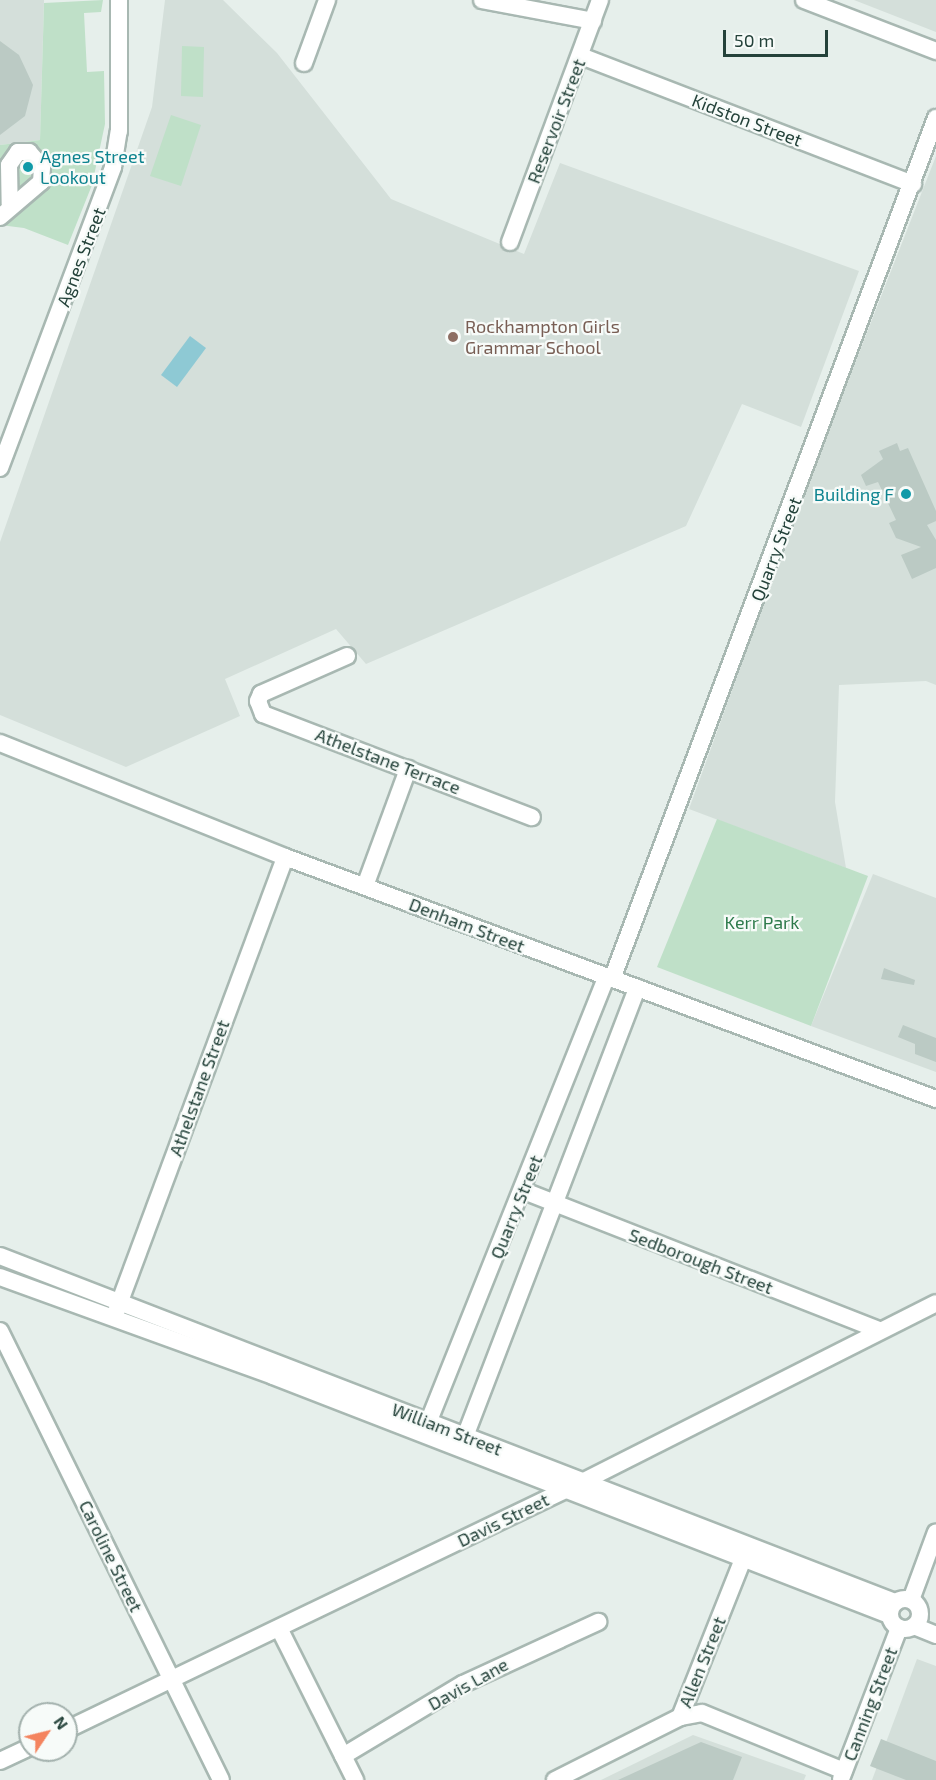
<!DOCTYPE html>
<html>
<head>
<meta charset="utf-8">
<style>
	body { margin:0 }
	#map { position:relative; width:936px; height:1780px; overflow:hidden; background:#e6efeb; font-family:"Exo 2",sans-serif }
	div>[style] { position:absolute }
	.built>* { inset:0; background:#d4dfda }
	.green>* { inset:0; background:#bfe0c8 }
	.water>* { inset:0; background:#8ec9d4 }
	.building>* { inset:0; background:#bbcac4 }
	.roads { filter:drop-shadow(2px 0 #a8b8b2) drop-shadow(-2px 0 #a8b8b2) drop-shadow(0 2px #a8b8b2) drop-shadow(0 -2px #a8b8b2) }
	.minor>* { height:16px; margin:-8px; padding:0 8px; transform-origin:8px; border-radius:8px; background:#fff }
	.minor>.ring { margin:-8px; padding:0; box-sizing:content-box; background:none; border:16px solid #fff; border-radius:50% }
	.dots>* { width:16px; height:16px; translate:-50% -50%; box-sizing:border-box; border:3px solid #f7fbf9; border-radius:50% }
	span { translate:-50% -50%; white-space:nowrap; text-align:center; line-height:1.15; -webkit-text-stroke:4.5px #f7fbf9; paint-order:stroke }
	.street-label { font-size:18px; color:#24423a }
	.culture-label { font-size:18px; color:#0d838f }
	.left { translate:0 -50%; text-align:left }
	.right { translate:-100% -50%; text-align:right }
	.education-label { font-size:18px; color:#785e54 }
	.park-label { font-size:18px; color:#2d7a4b }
	.north { position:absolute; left:18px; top:1702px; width:60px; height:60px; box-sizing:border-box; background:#f7fbf9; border:2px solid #a3b1ad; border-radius:50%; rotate:55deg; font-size:16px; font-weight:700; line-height:24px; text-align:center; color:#24423a }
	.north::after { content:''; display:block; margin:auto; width:21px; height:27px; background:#f4845f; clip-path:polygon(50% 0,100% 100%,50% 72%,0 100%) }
	.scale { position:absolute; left:723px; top:30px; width:105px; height:27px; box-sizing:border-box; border:3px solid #24423a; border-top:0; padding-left:8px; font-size:18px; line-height:21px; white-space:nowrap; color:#24423a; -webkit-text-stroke:4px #f7fbf9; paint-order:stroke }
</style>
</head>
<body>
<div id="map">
	<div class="built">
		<div style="clip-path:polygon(0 0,44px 0,40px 140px,0 145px)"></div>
		<div style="clip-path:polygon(165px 0,223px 0,277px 53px,391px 199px,524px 254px,560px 163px,859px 271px,801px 427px,742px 404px,686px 526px,366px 664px,336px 629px,225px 679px,240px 716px,126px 767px,0 715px,0 542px,152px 107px)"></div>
		<div style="clip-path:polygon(854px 0,936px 0,936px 32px)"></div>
		<div style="clip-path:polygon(936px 156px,936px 685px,926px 681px,839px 685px,835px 802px,846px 868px,689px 809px,794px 519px)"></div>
		<div style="clip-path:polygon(873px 874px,936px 898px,936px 1072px,811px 1026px)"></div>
		<div style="clip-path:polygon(917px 1659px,936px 1666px,936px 1780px,872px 1780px)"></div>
		<div style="clip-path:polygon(693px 1735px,806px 1775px,804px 1780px,601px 1780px)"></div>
	</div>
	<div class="green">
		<div style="clip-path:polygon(103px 0,101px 12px,84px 13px,87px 72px,104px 71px,105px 124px,92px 185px,68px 245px,24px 228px,0 225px,0 145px,40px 140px,44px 3px)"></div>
		<div style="clip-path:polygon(182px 46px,204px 47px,203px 97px,181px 96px)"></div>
		<div style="clip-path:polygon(171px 115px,201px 125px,181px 186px,150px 176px)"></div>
		<div style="clip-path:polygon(717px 819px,868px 876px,811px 1026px,657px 967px)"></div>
	</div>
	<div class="water">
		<div style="clip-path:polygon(190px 336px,206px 348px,177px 387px,161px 375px)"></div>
	</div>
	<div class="building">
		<div style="clip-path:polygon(0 41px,19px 55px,33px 85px,25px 116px,0 135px)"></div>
		<div style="clip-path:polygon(897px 443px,900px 451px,908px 448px,936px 511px,936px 521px,927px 525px,936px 540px,936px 568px,912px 579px,901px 555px,921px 547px,896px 538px,889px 523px,896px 520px,878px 482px,866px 486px,861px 475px,883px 459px,879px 451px)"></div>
		<div style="clip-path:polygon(884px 968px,915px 980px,914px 985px,881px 979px)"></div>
		<div style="clip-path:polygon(903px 1025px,936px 1038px,936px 1062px,915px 1054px,915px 1044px,898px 1037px)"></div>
		<div style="clip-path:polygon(881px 1739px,936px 1761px,936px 1780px,906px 1780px,870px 1766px)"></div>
		<div style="clip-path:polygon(701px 1742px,742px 1757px,733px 1780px,618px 1780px)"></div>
	</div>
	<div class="roads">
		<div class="minor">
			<div style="left:482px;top:0;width:113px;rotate:10.7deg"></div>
			<div style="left:804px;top:0;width:142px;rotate:21.1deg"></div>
			<div style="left:581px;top:56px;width:356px;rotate:21.1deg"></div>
			<div style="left:304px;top:63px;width:67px;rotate:-69.9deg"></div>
			<div style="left:0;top:217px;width:54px;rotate:-40.5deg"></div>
			<div style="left:41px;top:182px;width:15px;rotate:-86deg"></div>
			<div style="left:42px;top:167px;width:20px;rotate:-131deg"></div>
			<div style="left:29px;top:152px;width:11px;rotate:180deg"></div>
			<div style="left:18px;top:152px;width:16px;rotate:125deg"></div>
			<div style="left:9px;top:165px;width:39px;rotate:89deg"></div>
			<div style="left:510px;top:242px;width:258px;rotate:-69.6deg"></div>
			<div style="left:0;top:468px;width:322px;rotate:-69.4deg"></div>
			<div style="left:113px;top:167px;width:36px;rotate:-81deg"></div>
			<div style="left:119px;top:131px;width:131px;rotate:-90deg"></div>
			<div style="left:347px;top:656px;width:94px;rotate:156.2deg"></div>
			<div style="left:261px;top:694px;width:8px;rotate:113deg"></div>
			<div style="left:258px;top:701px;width:14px;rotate:69deg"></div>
			<div style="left:263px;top:714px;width:288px;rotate:21deg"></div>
			<div style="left:0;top:743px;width:307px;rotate:21.8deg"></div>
			<div style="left:285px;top:857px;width:695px;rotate:20.39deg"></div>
			<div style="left:365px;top:886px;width:125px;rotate:-69.8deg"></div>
			<div style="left:612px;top:979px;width:920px;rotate:-69.38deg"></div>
			<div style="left:524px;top:1191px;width:381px;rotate:21.4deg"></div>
			<div style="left:0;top:1256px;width:960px;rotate:21.14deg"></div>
			<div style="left:0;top:1277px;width:290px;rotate:19.9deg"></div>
			<div style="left:273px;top:1376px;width:661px;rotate:21.21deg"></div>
			<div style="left:116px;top:1312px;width:485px;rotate:-69.6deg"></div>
			<div style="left:0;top:1331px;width:500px;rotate:63.79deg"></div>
			<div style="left:424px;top:1433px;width:491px;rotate:-68.2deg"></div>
			<div style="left:461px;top:1447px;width:492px;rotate:-69deg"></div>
			<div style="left:747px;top:1549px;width:181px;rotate:111.7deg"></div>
			<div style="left:680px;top:1717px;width:22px;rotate:-10deg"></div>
			<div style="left:702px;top:1713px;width:153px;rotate:22.2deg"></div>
			<div class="ring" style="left:890px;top:1599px;width:14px;height:14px"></div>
			<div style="left:911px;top:1600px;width:72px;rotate:-69.8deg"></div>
			<div style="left:914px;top:1626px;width:24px;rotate:22deg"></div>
			<div style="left:280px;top:1630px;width:168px;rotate:63.4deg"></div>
			<div style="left:66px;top:1730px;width:575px;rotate:-25.67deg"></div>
			<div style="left:584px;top:1481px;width:394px;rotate:-26.8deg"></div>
			<div style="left:343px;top:1756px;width:140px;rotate:-31deg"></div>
			<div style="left:463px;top:1684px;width:149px;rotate:-24.7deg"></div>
			<div style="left:0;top:1761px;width:33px;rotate:-25deg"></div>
			<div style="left:841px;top:1779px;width:162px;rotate:-69deg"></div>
			<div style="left:555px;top:1780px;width:140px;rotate:-26.7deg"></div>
		</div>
	</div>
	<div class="dots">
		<div style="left:28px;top:167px;background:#0f9aa8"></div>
		<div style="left:453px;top:337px;background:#8d6e63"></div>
		<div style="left:906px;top:494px;background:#0f9aa8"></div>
	</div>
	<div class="street-label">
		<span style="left:747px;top:120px;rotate:21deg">Kidston Street</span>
		<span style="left:556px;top:121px;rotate:-69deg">Reservoir Street</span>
		<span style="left:81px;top:257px;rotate:-69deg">Agnes Street</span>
		<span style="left:776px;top:549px;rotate:-69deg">Quarry Street</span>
		<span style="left:388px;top:761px;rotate:21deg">Athelstane Terrace</span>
		<span style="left:467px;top:925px;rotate:21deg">Denham Street</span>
		<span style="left:199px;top:1088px;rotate:-70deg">Athelstane Street</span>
		<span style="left:516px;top:1207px;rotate:-68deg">Quarry Street</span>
		<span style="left:701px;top:1261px;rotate:21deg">Sedborough Street</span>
		<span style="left:447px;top:1429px;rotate:21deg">William Street</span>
		<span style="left:503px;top:1520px;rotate:-26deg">Davis Street</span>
		<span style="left:111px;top:1556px;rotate:64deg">Caroline Street</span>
		<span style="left:702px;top:1662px;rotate:-68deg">Allen Street</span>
		<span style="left:468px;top:1684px;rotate:-29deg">Davis Lane</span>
		<span style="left:870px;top:1704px;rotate:-69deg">Canning Street</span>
	</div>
	<div class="culture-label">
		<span class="left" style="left:40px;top:167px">Agnes Street<br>Lookout</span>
		<span class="right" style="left:894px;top:494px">Building F</span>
	</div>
	<div class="education-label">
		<span class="left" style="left:465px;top:337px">Rockhampton Girls<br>Grammar School</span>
	</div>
	<div class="park-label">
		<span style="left:762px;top:922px">Kerr Park</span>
	</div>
	<div class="north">N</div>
	<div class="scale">50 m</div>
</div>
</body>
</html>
